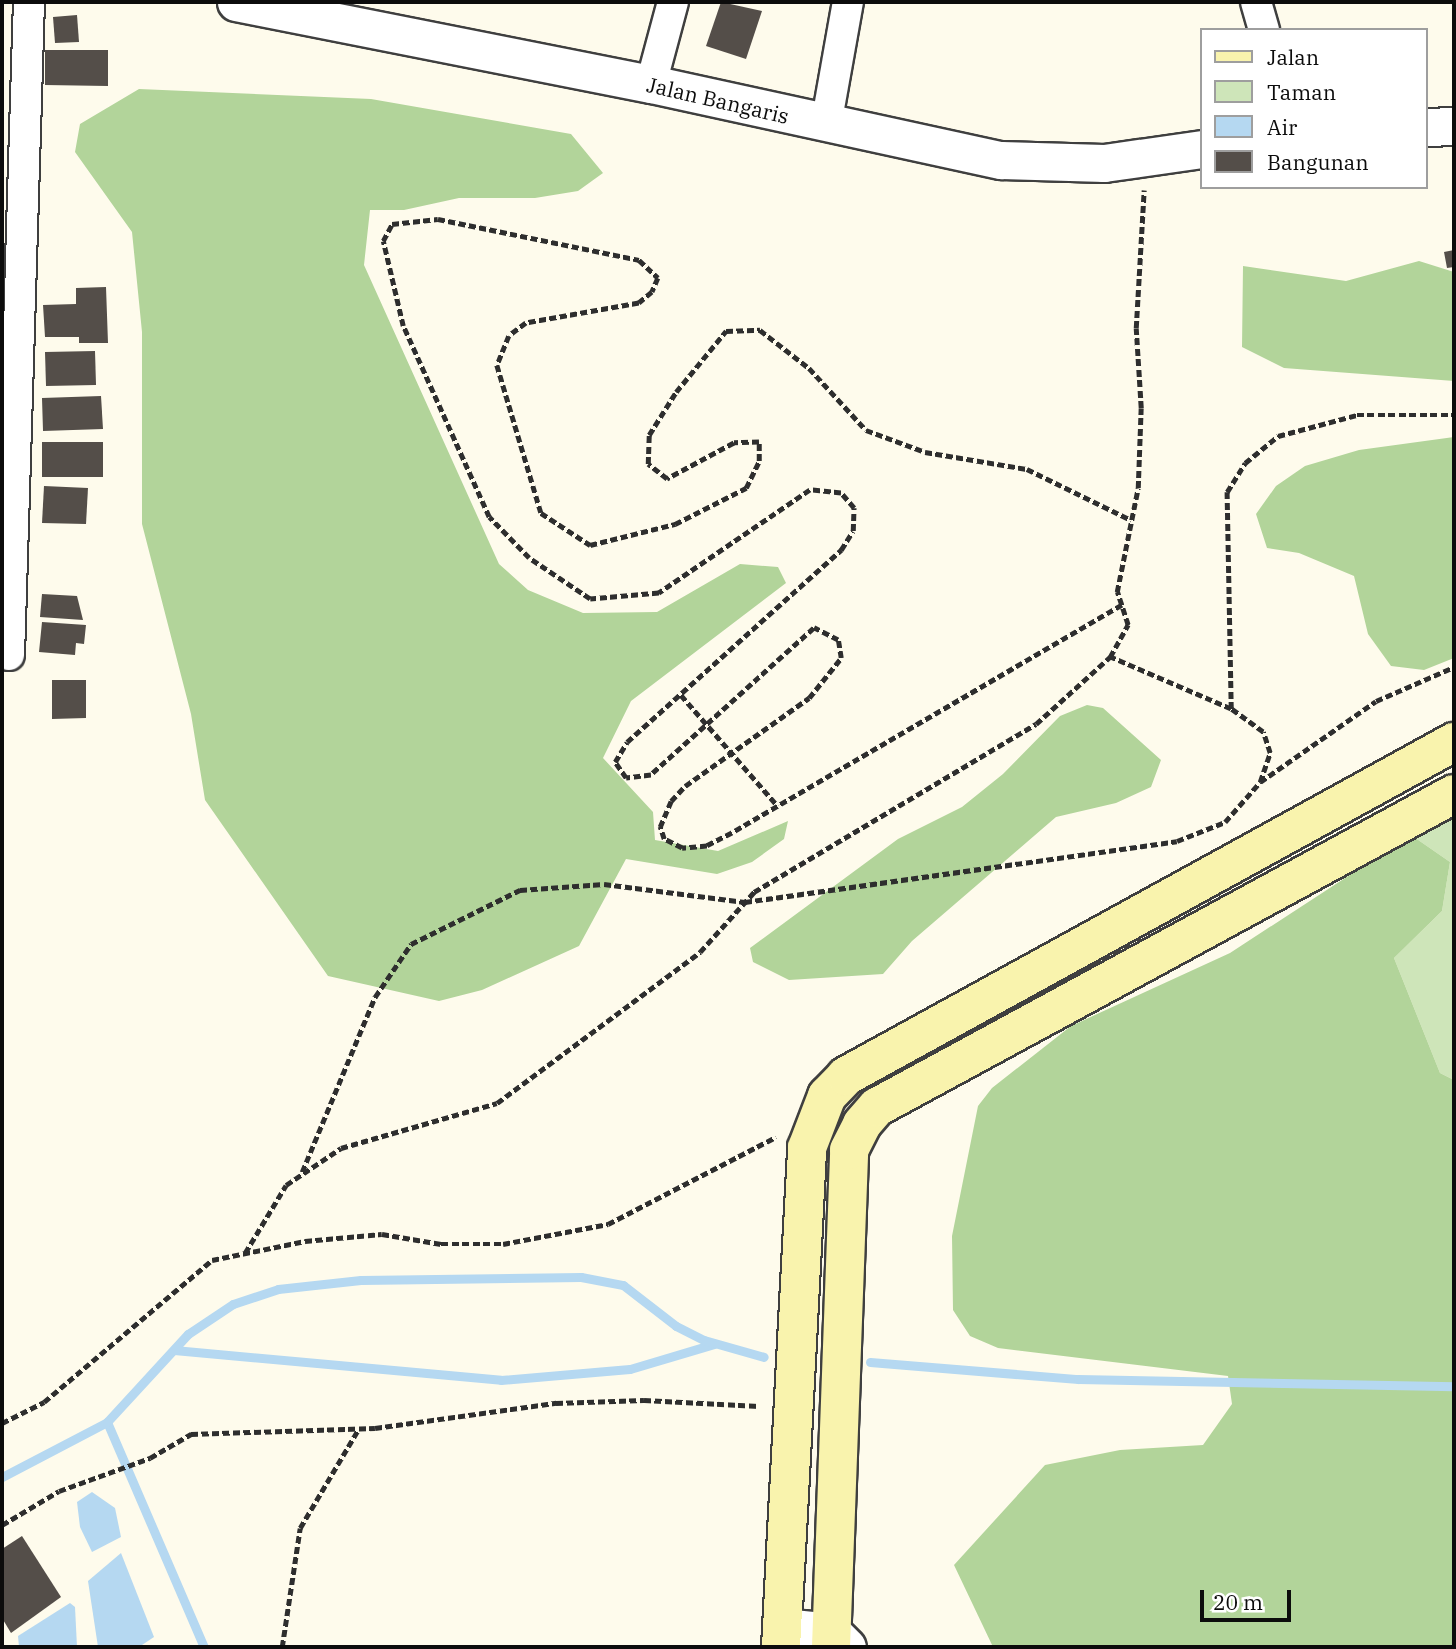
<!DOCTYPE html>
<html>
<head>
<meta charset="utf-8">
<style>
	body { margin:0 }
	#map { position:relative; width:1456px; height:1649px; overflow:hidden; background:#fefbec; font-family:"IBM Plex Serif",serif }
	div>[style] { position:absolute }
	.green>* { inset:0; background:#cee5b9 }
	.forest>* { inset:0; background:#b2d49a }
	.water>* { inset:0; background:#b5d8f1 }
	.stream>* { height:9px; margin:-4.5px; padding:0 4.5px; transform-origin:4.5px; border-radius:4.5px; background:#b5d8f1 }
	.building>* { inset:0; background:#544e49 }
	.path>* { height:4.5px; margin-top:-2.25px; transform-origin:0; background:repeating-linear-gradient(90deg,#2e2e2e 0 7px,transparent 0 10.5px) }
	.roads { filter:drop-shadow(2px 0 #3f3f3f) drop-shadow(-2px 0 #3f3f3f) drop-shadow(0 2px #3f3f3f) drop-shadow(0 -2px #3f3f3f) }
	.minor>* { height:30px; margin:-15px; padding:0 15px; transform-origin:15px; border-radius:15px; background:#fff }
	.tertiary>* { height:37px; margin:-18.5px; padding:0 18.5px; transform-origin:18.5px; border-radius:18.5px; background:#fff }
	.secondary>* { height:38px; margin:-19px; padding:0 19px; transform-origin:19px; border-radius:19px; background:#f9f3ad }
	span { translate:-50% -50%; white-space:nowrap; text-align:center; line-height:1.15; -webkit-text-stroke:7px #fff; paint-order:stroke }
	.street-label { font-size:21px; color:#0c0c0c }
	.frame { position:absolute; inset:0; border:4px solid #0c0c0c; pointer-events:none }
	.legend { position:absolute; left:1200px; top:28px; width:228px; height:161px; box-sizing:border-box; background:#fff; border:2px solid #9e9e9e; margin:0; padding:9px 12px; list-style:none; font-size:21px; color:#0c0c0c }
	.legend li { display:flex; align-items:center; gap:14px; height:35px }
	.legend b { width:35px; border:2px solid #9e9e9e }
	.scale { position:absolute; left:1200px; top:1590px; width:91px; height:32px; box-sizing:border-box; border:4px solid #0c0c0c; border-top:0; padding-left:9px; font-size:21px; line-height:24px; white-space:nowrap; color:#0c0c0c; -webkit-text-stroke:5px #fff; paint-order:stroke }
</style>
</head>
<body>
<div id="map">
	<div class="green">
		<div style="clip-path:polygon(1454px 812px,1454px 1080px,1440px 1073px,1394px 958px,1442px 911px,1450px 862px,1411px 835px)"></div>
	</div>
	<div class="forest">
		<div style="clip-path:polygon(139px 89px,371px 99px,571px 134px,603px 173px,578px 191px,535px 198px,459px 198px,404px 210px,370px 210px,364px 265px,499px 564px,528px 590px,583px 613px,657px 612px,740px 564px,778px 567px,786px 583px,631px 701px,603px 758px,653px 812px,655px 840px,718px 851px,788px 821px,784px 839px,752px 862px,717px 874px,626px 859px,579px 946px,482px 990px,439px 1001px,328px 976px,205px 800px,191px 714px,142px 524px,142px 332px,132px 232px,75px 152px,80px 124px)"></div>
		<div style="clip-path:polygon(1419px 261px,1454px 272px,1454px 381px,1284px 368px,1242px 347px,1243px 266px,1346px 281px)"></div>
		<div style="clip-path:polygon(1454px 437px,1454px 658px,1424px 670px,1391px 666px,1368px 634px,1354px 576px,1299px 553px,1267px 548px,1256px 514px,1276px 486px,1305px 466px,1359px 450px)"></div>
		<div style="clip-path:polygon(1087px 705px,1103px 708px,1161px 760px,1151px 787px,1116px 803px,1056px 817px,912px 941px,883px 974px,789px 980px,753px 962px,750px 948px,898px 839px,962px 807px,1003px 774px,1060px 716px)"></div>
		<div style="clip-path:polygon(1411px 835px,1450px 862px,1442px 911px,1394px 958px,1440px 1073px,1454px 1080px,1454px 1647px,993px 1647px,954px 1565px,1045px 1465px,1120px 1450px,1203px 1445px,1232px 1404px,1228px 1376px,998px 1348px,970px 1336px,953px 1310px,952px 1236px,978px 1106px,992px 1088px,1071px 1026px,1230px 953px)"></div>
	</div>
	<div class="water">
		<div style="clip-path:polygon(92px 1492px,115px 1508px,121px 1537px,92px 1552px,80px 1527px,77px 1502px)"></div>
		<div style="clip-path:polygon(121px 1553px,154px 1637px,139px 1647px,98px 1647px,88px 1581px)"></div>
		<div style="clip-path:polygon(70px 1603px,75px 1607px,77px 1647px,19px 1647px,18px 1636px)"></div>
	</div>
	<div class="stream">
		<div style="left:174px;top:1350px;width:328px;rotate:5.2deg"></div>
		<div style="left:501px;top:1380px;width:129px;rotate:-4.9deg"></div>
		<div style="left:630px;top:1369px;width:88px;rotate:-16.6deg"></div>
		<div style="left:870px;top:1362px;width:209px;rotate:4.7deg"></div>
		<div style="left:1078px;top:1379px;width:376px;rotate:1.1deg"></div>
		<div style="left:107px;top:1422px;width:245px;rotate:66.7deg"></div>
		<div style="left:2px;top:1477px;width:119px;rotate:-27.6deg"></div>
		<div style="left:107px;top:1422px;width:120px;rotate:-47.4deg"></div>
		<div style="left:188px;top:1334px;width:54px;rotate:-33.7deg"></div>
		<div style="left:233px;top:1304px;width:47px;rotate:-18.4deg"></div>
		<div style="left:278px;top:1289px;width:83px;rotate:-6.2deg"></div>
		<div style="left:361px;top:1280px;width:220px;rotate:-0.8deg"></div>
		<div style="left:581px;top:1277px;width:43px;rotate:10.8deg"></div>
		<div style="left:623px;top:1285px;width:67px;rotate:37.7deg"></div>
		<div style="left:676px;top:1326px;width:31px;rotate:27deg"></div>
		<div style="left:704px;top:1340px;width:62px;rotate:15.8deg"></div>
	</div>
	<div class="building">
		<div style="clip-path:polygon(721px 2px,762px 11px,746px 59px,706px 46px)"></div>
		<div style="clip-path:polygon(77px 15px,79px 42px,55px 43px,53px 17px)"></div>
		<div style="clip-path:polygon(45px 50px,108px 50px,108px 86px,45px 85px)"></div>
		<div style="clip-path:polygon(1454px 250px,1454px 267px,1447px 268px,1444px 252px)"></div>
		<div style="clip-path:polygon(106px 287px,108px 343px,79px 343px,79px 337px,45px 337px,43px 305px,76px 304px,76px 288px)"></div>
		<div style="clip-path:polygon(95px 351px,96px 385px,46px 386px,45px 352px)"></div>
		<div style="clip-path:polygon(101px 396px,103px 429px,43px 431px,42px 398px)"></div>
		<div style="clip-path:polygon(42px 442px,103px 442px,103px 477px,42px 477px)"></div>
		<div style="clip-path:polygon(44px 486px,88px 488px,86px 524px,42px 523px)"></div>
		<div style="clip-path:polygon(42px 594px,77px 596px,83px 620px,40px 617px)"></div>
		<div style="clip-path:polygon(42px 622px,86px 625px,84px 644px,76px 643px,75px 655px,39px 652px)"></div>
		<div style="clip-path:polygon(52px 680px,86px 680px,86px 718px,52px 719px)"></div>
		<div style="clip-path:polygon(22px 1536px,61px 1597px,11px 1633px,2px 1618px,2px 1549px)"></div>
	</div>
	<div class="path">
		<div style="left:1122px;top:605px;width:452px;rotate:149.7deg"></div>
		<div style="left:732px;top:833px;width:28px;rotate:153deg"></div>
		<div style="left:707px;top:846px;width:25px;rotate:175deg"></div>
		<div style="left:682px;top:848px;width:20px;rotate:-153deg"></div>
		<div style="left:664px;top:839px;width:13px;rotate:-108deg"></div>
		<div style="left:660px;top:827px;width:28px;rotate:-67deg"></div>
		<div style="left:671px;top:801px;width:21px;rotate:-47deg"></div>
		<div style="left:685px;top:786px;width:152px;rotate:-35.4deg"></div>
		<div style="left:809px;top:698px;width:51px;rotate:-51.3deg"></div>
		<div style="left:841px;top:658px;width:18px;rotate:-99deg"></div>
		<div style="left:838px;top:640px;width:27px;rotate:-153deg"></div>
		<div style="left:814px;top:628px;width:219px;rotate:138deg"></div>
		<div style="left:651px;top:775px;width:25px;rotate:173deg"></div>
		<div style="left:626px;top:778px;width:19px;rotate:-125deg"></div>
		<div style="left:615px;top:762px;width:23px;rotate:-59deg"></div>
		<div style="left:627px;top:742px;width:288px;rotate:-41.9deg"></div>
		<div style="left:841px;top:550px;width:22px;rotate:-58deg"></div>
		<div style="left:853px;top:531px;width:23px;rotate:-88deg"></div>
		<div style="left:854px;top:508px;width:20px;rotate:-131deg"></div>
		<div style="left:841px;top:493px;width:31px;rotate:-174deg"></div>
		<div style="left:810px;top:490px;width:183px;rotate:145.7deg"></div>
		<div style="left:659px;top:593px;width:69px;rotate:175deg"></div>
		<div style="left:590px;top:599px;width:73px;rotate:-146.1deg"></div>
		<div style="left:529px;top:558px;width:57px;rotate:-134.3deg"></div>
		<div style="left:489px;top:517px;width:209px;rotate:-114.2deg"></div>
		<div style="left:403px;top:326px;width:87px;rotate:-103.2deg"></div>
		<div style="left:383px;top:241px;width:19px;rotate:-62deg"></div>
		<div style="left:392px;top:224px;width:46px;rotate:-6.2deg"></div>
		<div style="left:438px;top:219px;width:205px;rotate:11.5deg"></div>
		<div style="left:639px;top:260px;width:26px;rotate:43deg"></div>
		<div style="left:658px;top:278px;width:15px;rotate:113deg"></div>
		<div style="left:652px;top:292px;width:17px;rotate:140deg"></div>
		<div style="left:639px;top:303px;width:115px;rotate:170deg"></div>
		<div style="left:526px;top:323px;width:21px;rotate:143deg"></div>
		<div style="left:509px;top:336px;width:31px;rotate:112deg"></div>
		<div style="left:497px;top:365px;width:154px;rotate:73.4deg"></div>
		<div style="left:541px;top:513px;width:59px;rotate:33.1deg"></div>
		<div style="left:590px;top:545px;width:88px;rotate:-13.9deg"></div>
		<div style="left:675px;top:524px;width:80px;rotate:-26.9deg"></div>
		<div style="left:746px;top:488px;width:30px;rotate:-64deg"></div>
		<div style="left:759px;top:461px;width:19px;rotate:-90deg"></div>
		<div style="left:759px;top:442px;width:25px;rotate:178deg"></div>
		<div style="left:734px;top:443px;width:76px;rotate:151.8deg"></div>
		<div style="left:667px;top:479px;width:24px;rotate:-142deg"></div>
		<div style="left:648px;top:464px;width:29px;rotate:-88deg"></div>
		<div style="left:649px;top:435px;width:51px;rotate:-57.9deg"></div>
		<div style="left:676px;top:392px;width:79px;rotate:-50.7deg"></div>
		<div style="left:726px;top:331px;width:34px;rotate:-2deg"></div>
		<div style="left:760px;top:330px;width:62px;rotate:37.8deg"></div>
		<div style="left:809px;top:368px;width:84px;rotate:47.4deg"></div>
		<div style="left:866px;top:430px;width:63px;rotate:20.4deg"></div>
		<div style="left:925px;top:452px;width:103px;rotate:9.5deg"></div>
		<div style="left:1027px;top:469px;width:116px;rotate:26.1deg"></div>
		<div style="left:681px;top:695px;width:147px;rotate:48.9deg"></div>
		<div style="left:1231px;top:709px;width:217px;rotate:-91.1deg"></div>
		<div style="left:1227px;top:492px;width:34px;rotate:-58deg"></div>
		<div style="left:1245px;top:463px;width:43px;rotate:-39.3deg"></div>
		<div style="left:1278px;top:436px;width:82px;rotate:-14.9deg"></div>
		<div style="left:1357px;top:415px;width:97px"></div>
		<div style="left:1260px;top:782px;width:141px;rotate:-34.9deg"></div>
		<div style="left:1376px;top:701px;width:85px;rotate:-23.6deg"></div>
		<div style="left:302px;top:1172px;width:190px;rotate:-67.4deg"></div>
		<div style="left:375px;top:997px;width:64px;rotate:-55.8deg"></div>
		<div style="left:411px;top:944px;width:122px;rotate:-26.4deg"></div>
		<div style="left:520px;top:890px;width:84px;rotate:-4.1deg"></div>
		<div style="left:604px;top:884px;width:142px;rotate:7.3deg"></div>
		<div style="left:745px;top:902px;width:436px;rotate:-8deg"></div>
		<div style="left:1177px;top:841px;width:52px;rotate:-21.6deg"></div>
		<div style="left:1225px;top:822px;width:53px;rotate:-48.8deg"></div>
		<div style="left:1260px;top:782px;width:31px;rotate:-71deg"></div>
		<div style="left:1270px;top:753px;width:22px;rotate:-108deg"></div>
		<div style="left:1263px;top:732px;width:39px;rotate:-144deg"></div>
		<div style="left:1231px;top:709px;width:132px;rotate:-156.7deg"></div>
		<div style="left:245px;top:1253px;width:79px;rotate:-58.9deg"></div>
		<div style="left:286px;top:1185px;width:66px;rotate:-33.9deg"></div>
		<div style="left:341px;top:1148px;width:162px;rotate:-16.1deg"></div>
		<div style="left:497px;top:1103px;width:253px;rotate:-36.6deg"></div>
		<div style="left:700px;top:952px;width:81px;rotate:-48deg"></div>
		<div style="left:754px;top:892px;width:328px;rotate:-30.8deg"></div>
		<div style="left:1036px;top:724px;width:100px;rotate:-42.2deg"></div>
		<div style="left:1110px;top:657px;width:37px;rotate:-61deg"></div>
		<div style="left:1128px;top:625px;width:35px;rotate:-108deg"></div>
		<div style="left:1117px;top:592px;width:106px;rotate:-78.6deg"></div>
		<div style="left:1138px;top:488px;width:80px;rotate:-87.9deg"></div>
		<div style="left:1141px;top:408px;width:80px;rotate:-93.6deg"></div>
		<div style="left:1136px;top:328px;width:138px;rotate:-86.7deg"></div>
		<div style="left:2px;top:1423px;width:47px;rotate:-26.6deg"></div>
		<div style="left:44px;top:1402px;width:220px;rotate:-40.2deg"></div>
		<div style="left:212px;top:1260px;width:95px;rotate:-11.5deg"></div>
		<div style="left:305px;top:1241px;width:77px;rotate:-5.2deg"></div>
		<div style="left:382px;top:1234px;width:60px;rotate:9.6deg"></div>
		<div style="left:441px;top:1244px;width:62px"></div>
		<div style="left:503px;top:1244px;width:107px;rotate:-10.8deg"></div>
		<div style="left:608px;top:1224px;width:189px;rotate:-27.4deg"></div>
		<div style="left:2px;top:1525px;width:66px;rotate:-30.8deg"></div>
		<div style="left:59px;top:1491px;width:97px;rotate:-19.9deg"></div>
		<div style="left:150px;top:1458px;width:48px;rotate:-30.3deg"></div>
		<div style="left:191px;top:1434px;width:184px;rotate:-1.9deg"></div>
		<div style="left:375px;top:1428px;width:183px;rotate:-7.9deg"></div>
		<div style="left:556px;top:1403px;width:88px;rotate:-2deg"></div>
		<div style="left:644px;top:1400px;width:115px;rotate:3deg"></div>
		<div style="left:282px;top:1647px;width:120px;rotate:-81.4deg"></div>
		<div style="left:300px;top:1528px;width:114px;rotate:-59.4deg"></div>
	</div>
	<div class="roads">
		<div class="minor">
			<div style="left:1256px;top:2px;width:29px;rotate:74deg"></div>
			<div style="left:651px;top:84px;width:85px;rotate:-75deg"></div>
			<div style="left:826px;top:125px;width:125px;rotate:-79.9deg"></div>
			<div style="left:9px;top:655px;width:653px;rotate:-88.25deg"></div>
		</div>
		<div class="tertiary">
			<div style="left:236px;top:2px;width:423px;rotate:11.2deg"></div>
			<div style="left:651px;top:84px;width:358px;rotate:12.3deg"></div>
			<div style="left:1001px;top:160px;width:103px;rotate:1.7deg"></div>
			<div style="left:1104px;top:163px;width:99px;rotate:-8.1deg"></div>
			<div style="left:1426px;top:127px;width:28px;rotate:-2deg"></div>
			<div style="left:782px;top:1627px;width:50px;rotate:5.7deg"></div>
			<div style="left:832px;top:1632px;width:21px;rotate:45deg"></div>
		</div>
		<div class="secondary">
			<div style="left:781px;top:1647px;width:500px;rotate:-87deg"></div>
			<div style="left:807px;top:1148px;width:56px;rotate:-69deg"></div>
			<div style="left:827px;top:1096px;width:28px;rotate:-46deg"></div>
			<div style="left:846px;top:1076px;width:694px;rotate:-28.78deg"></div>
			<div style="left:831px;top:1647px;width:497px;rotate:-87.9deg"></div>
			<div style="left:849px;top:1150px;width:29px;rotate:-63deg"></div>
			<div style="left:862px;top:1124px;width:23px;rotate:-49deg"></div>
			<div style="left:877px;top:1107px;width:656px;rotate:-28.48deg"></div>
		</div>
	</div>
	<div class="street-label">
		<span style="left:718px;top:100px;rotate:13deg">Jalan Bangaris</span>
	</div>
	<div class="frame"></div>
	<ul class="legend">
	<li><b style="height:9px;background:#f9f3ad"></b>Jalan</li>
	<li><b style="height:19px;background:#cee5b9"></b>Taman</li>
	<li><b style="height:19px;background:#b5d8f1"></b>Air</li>
	<li><b style="height:19px;background:#544e49"></b>Bangunan</li>
	</ul>
	<div class="scale">20 m</div>
</div>
</body>
</html>
